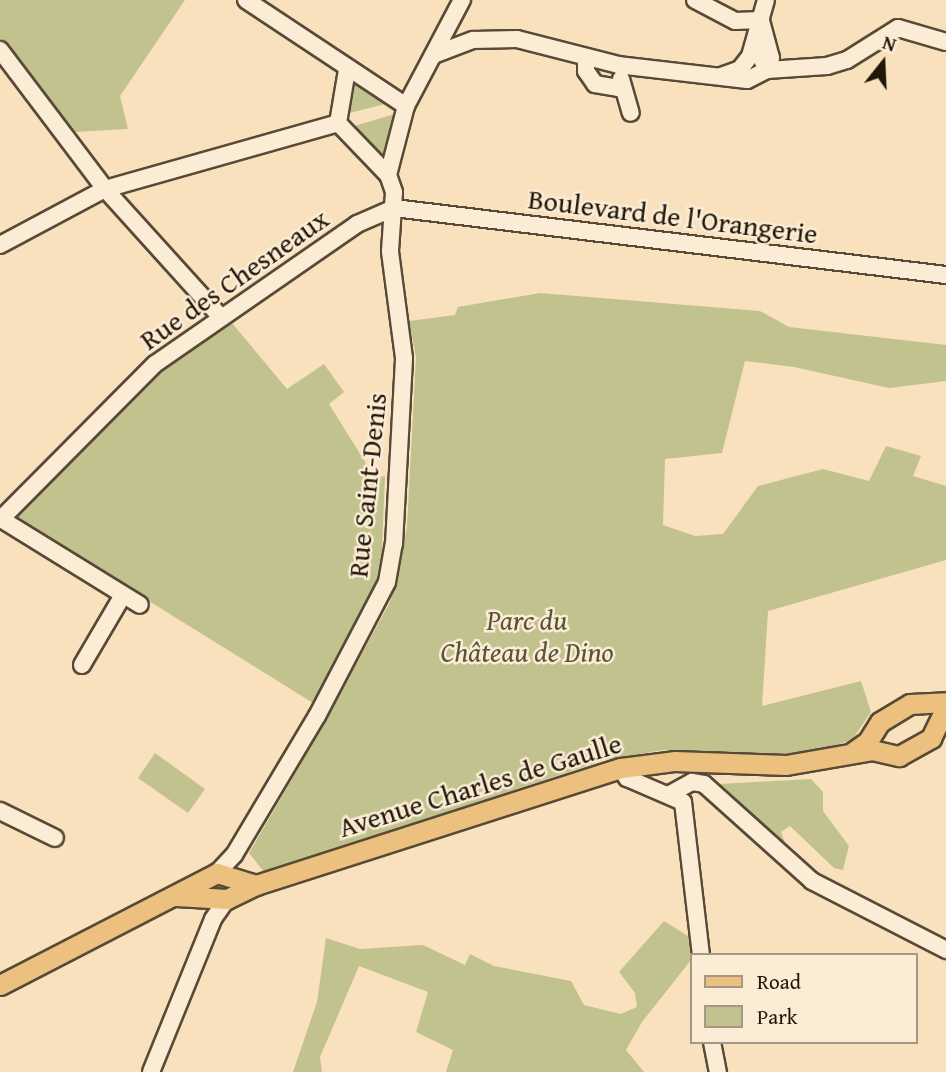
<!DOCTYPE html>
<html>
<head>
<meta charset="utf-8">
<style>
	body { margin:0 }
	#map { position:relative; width:946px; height:1072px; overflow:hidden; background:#f9e1be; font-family:"Gentium Book Plus",serif }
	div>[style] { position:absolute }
	.green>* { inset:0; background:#c2c28f }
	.roads { filter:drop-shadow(2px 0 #574a36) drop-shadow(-2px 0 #574a36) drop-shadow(0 2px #574a36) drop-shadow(0 -2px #574a36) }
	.minor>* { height:16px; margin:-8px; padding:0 8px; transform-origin:8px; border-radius:8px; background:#fbecd5 }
	.major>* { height:19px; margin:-9.5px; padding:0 9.5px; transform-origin:9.5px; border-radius:9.5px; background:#ecc07f }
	span { translate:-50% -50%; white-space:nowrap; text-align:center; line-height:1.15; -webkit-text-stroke:5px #fbecd5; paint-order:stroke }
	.street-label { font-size:28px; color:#211709 }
	.park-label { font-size:28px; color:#595338; font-style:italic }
	.legend { position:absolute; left:690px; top:953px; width:228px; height:91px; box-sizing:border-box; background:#fbecd5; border:2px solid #a49783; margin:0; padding:9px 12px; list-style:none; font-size:21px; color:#211709 }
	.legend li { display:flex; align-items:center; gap:14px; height:35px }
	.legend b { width:35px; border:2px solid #a49783 }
	.north { position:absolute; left:848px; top:28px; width:70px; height:70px; -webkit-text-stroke:5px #fbecd5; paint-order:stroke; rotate:18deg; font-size:19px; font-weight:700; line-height:28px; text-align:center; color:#211709 }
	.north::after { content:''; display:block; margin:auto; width:24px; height:32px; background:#211709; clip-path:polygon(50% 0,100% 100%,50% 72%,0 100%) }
</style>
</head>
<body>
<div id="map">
	<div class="green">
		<div style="clip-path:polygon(0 0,185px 0,120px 96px,128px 129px,75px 132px,0 38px)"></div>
		<div style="clip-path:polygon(351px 81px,389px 103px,346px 114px)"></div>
		<div style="clip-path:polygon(398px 113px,384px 161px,351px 127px)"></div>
		<div style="clip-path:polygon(540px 293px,760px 311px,789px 327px,946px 345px,946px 381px,889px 388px,794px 367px,745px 361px,722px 453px,665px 459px,663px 525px,695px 536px,723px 534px,758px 486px,823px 469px,869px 481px,886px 446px,921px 456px,913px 476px,946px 486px,946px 560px,768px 611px,762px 706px,861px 681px,871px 712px,852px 740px,818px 751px,769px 755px,663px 750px,605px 760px,264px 872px,249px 853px,325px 722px,390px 602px,399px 572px,407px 526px,416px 357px,409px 321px,455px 315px,458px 307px)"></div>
		<div style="clip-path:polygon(232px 323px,287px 389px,324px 364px,344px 392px,329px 404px,375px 478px,385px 476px,381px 572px,313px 703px,15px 518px,163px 367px,189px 346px)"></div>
		<div style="clip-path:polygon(155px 753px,205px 789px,188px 813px,138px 778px)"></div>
		<div style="clip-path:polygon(811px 779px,823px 792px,823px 811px,849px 846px,843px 870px,834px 868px,790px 826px,781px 832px,786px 845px,719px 784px)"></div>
		<div style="clip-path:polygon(664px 921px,691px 938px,695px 955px,642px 1022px,626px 1050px,644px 1072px,446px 1072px,453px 1050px,416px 1032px,428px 992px,359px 966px,320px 1057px,322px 1072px,293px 1072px,317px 1002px,326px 938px,360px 949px,423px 945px,465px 965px,470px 954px,494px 966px,571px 981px,584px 1005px,621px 1014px,637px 1007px,635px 993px,619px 972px)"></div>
	</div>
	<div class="roads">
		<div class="minor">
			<div style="left:246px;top:0;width:192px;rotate:33.5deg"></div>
			<div style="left:695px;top:0;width:45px;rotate:27.7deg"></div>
			<div style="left:735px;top:21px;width:26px;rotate:-2deg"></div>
			<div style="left:754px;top:44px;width:29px;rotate:63deg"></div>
			<div style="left:767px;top:70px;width:60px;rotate:-3.8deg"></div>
			<div style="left:827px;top:66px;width:21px;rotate:-17deg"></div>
			<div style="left:847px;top:60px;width:60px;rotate:-32.1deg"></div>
			<div style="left:898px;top:28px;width:50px;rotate:16.3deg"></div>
			<div style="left:0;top:50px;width:174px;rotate:52.9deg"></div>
			<div style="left:105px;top:189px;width:170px;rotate:47.9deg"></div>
			<div style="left:436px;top:54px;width:40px;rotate:-21deg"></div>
			<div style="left:473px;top:40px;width:44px;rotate:-1.3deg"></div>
			<div style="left:517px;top:39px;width:104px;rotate:14.4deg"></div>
			<div style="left:618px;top:65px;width:130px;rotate:6.6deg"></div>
			<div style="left:747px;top:80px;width:22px;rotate:-27deg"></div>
			<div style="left:767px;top:70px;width:13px;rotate:-72deg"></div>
			<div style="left:771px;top:58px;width:39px;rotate:-105deg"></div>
			<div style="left:586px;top:58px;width:13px;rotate:90deg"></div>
			<div style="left:586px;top:71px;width:16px;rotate:55deg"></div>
			<div style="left:595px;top:84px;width:23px;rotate:10deg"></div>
			<div style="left:618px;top:88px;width:6px;rotate:-51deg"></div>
			<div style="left:721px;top:76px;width:20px;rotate:-20deg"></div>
			<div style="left:740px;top:69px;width:16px;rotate:-52deg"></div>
			<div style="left:750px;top:56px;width:58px;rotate:-74.1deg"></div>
			<div style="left:621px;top:79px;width:35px;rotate:74deg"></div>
			<div style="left:338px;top:123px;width:72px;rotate:46.1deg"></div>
			<div style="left:338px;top:123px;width:54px;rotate:-80.4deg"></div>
			<div style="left:394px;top:208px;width:556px;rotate:6.92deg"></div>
			<div style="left:0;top:245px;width:119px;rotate:-28.1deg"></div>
			<div style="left:105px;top:189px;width:242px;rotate:-15.8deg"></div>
			<div style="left:1px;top:519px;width:163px;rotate:31.7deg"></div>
			<div style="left:0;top:520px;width:220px;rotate:-45.2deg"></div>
			<div style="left:155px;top:364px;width:246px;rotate:-34.7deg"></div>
			<div style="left:357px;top:224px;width:40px;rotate:-23.4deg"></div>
			<div style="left:82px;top:665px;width:81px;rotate:-59.6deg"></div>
			<div style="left:621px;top:768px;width:12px;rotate:59deg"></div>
			<div style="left:627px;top:778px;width:61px;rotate:23.2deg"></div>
			<div style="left:683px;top:802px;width:154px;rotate:83.3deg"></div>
			<div style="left:670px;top:794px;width:25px;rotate:-29deg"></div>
			<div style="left:692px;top:782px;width:12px;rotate:9deg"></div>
			<div style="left:704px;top:784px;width:145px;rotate:41.9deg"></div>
			<div style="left:812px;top:881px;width:151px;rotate:27.2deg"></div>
			<div style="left:0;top:811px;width:61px;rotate:26.1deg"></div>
			<div style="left:217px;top:873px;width:25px;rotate:-47deg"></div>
			<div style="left:234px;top:855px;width:162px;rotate:-59.2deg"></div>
			<div style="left:317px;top:716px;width:151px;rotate:-62.4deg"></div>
			<div style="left:387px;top:582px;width:39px;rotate:-80deg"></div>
			<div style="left:394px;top:544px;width:186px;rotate:-86.9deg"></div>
			<div style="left:404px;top:358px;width:108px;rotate:-97.5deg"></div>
			<div style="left:390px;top:251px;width:59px;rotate:-86.1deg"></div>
			<div style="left:394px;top:192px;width:18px;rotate:-109deg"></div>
			<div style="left:388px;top:175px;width:71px;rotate:-75.4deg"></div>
			<div style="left:406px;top:106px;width:120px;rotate:-62.2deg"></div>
			<div style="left:712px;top:1042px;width:31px;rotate:79deg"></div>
			<div style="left:151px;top:1072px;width:165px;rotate:-67.9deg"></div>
			<div style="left:213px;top:919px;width:24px;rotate:-55deg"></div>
		</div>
		<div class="major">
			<div style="left:853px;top:752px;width:19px;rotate:-36deg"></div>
			<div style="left:868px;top:741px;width:22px;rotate:-58deg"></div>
			<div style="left:880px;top:722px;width:35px;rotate:-31deg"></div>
			<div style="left:910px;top:704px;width:36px;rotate:-3deg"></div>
			<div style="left:176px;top:896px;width:51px;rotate:3.4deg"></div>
			<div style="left:227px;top:899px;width:32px;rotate:-26deg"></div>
			<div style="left:256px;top:885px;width:383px;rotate:-17.8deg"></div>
			<div style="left:621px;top:768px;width:53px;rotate:-7.5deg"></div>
			<div style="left:674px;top:761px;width:112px;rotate:2deg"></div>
			<div style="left:786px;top:765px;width:87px;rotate:-9.9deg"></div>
			<div style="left:872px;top:750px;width:28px;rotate:13deg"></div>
			<div style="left:899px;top:756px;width:37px;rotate:-29deg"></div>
			<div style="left:931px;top:738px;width:34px;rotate:-64deg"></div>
			<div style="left:0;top:985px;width:244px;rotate:-27.3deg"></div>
			<div style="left:217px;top:873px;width:41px;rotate:17.1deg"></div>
		</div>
	</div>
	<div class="street-label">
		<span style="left:673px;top:216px;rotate:7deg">Boulevard de l'Orangerie</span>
		<span style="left:234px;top:279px;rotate:-35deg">Rue des Chesneaux</span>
		<span style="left:367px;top:485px;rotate:-84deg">Rue Saint-Denis</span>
		<span style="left:480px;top:785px;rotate:-17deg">Avenue Charles de Gaulle</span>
	</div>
	<div class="park-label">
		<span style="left:527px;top:636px">Parc du<br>Château de Dino</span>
	</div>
	<ul class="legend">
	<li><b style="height:9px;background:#ecc07f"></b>Road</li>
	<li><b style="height:19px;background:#c2c28f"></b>Park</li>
	</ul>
	<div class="north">N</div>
</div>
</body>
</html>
